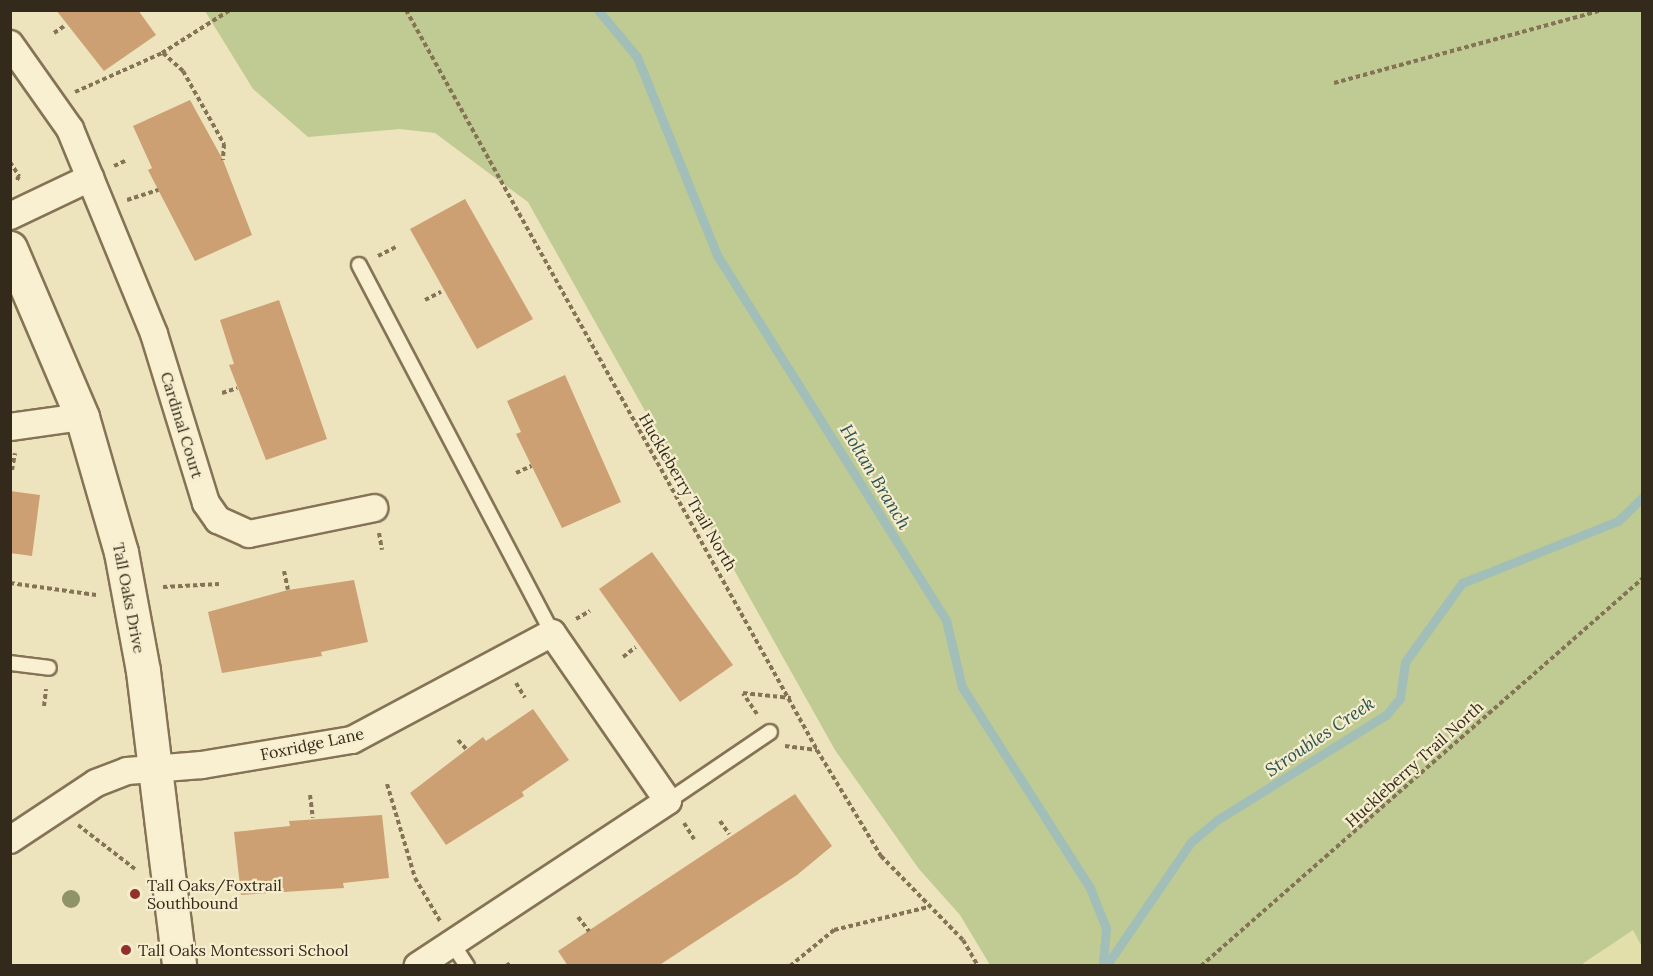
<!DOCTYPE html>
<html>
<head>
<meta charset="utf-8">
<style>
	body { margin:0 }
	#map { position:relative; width:1653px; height:976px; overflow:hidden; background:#ede3bd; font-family:Lora,serif }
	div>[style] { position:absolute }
	.farmland>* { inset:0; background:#e3dfab }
	.green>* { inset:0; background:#bfcb92 }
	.stream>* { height:9px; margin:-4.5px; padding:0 4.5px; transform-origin:4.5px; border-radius:4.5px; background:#a1bfb8 }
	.building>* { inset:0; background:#cca073 }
	.path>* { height:4px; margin-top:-2px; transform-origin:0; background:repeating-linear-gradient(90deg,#857356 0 4.5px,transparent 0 7.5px) }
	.roads { filter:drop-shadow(2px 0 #857356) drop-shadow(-2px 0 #857356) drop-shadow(0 2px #857356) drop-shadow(0 -2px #857356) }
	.lane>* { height:14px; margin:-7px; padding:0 7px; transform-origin:7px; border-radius:7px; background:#f8f0d0 }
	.street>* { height:26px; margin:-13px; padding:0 13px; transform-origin:13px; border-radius:13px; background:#f8f0d0 }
	.secondary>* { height:33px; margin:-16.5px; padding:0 16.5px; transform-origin:16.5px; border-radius:16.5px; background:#f8f0d0 }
	.trees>* { width:18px; height:18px; margin:-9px; border-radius:50%; background:#8e9368 }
	.dots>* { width:16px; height:16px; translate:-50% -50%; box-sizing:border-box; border:3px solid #f5edcd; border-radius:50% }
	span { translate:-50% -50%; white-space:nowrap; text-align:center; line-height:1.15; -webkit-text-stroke:4.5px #f5edcd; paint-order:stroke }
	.street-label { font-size:16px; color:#342a1b }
	.poi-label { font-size:16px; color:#342a1b }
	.left { translate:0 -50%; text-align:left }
	.water-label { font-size:18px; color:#2a5354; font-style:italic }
	.frame { position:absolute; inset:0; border:12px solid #342a1b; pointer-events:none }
</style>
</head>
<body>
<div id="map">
	<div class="farmland">
		<div style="clip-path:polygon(1633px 929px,1642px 947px,1642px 965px,1581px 966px)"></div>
	</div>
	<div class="green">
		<div style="clip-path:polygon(205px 11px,1642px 11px,1642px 947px,1633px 930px,1581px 965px,990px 965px,960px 915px,919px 869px,835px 750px,528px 202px,435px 133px,400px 129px,308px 137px,253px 89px)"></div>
	</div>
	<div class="stream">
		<div style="left:598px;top:10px;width:61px;rotate:50.3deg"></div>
		<div style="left:637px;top:57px;width:214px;rotate:68deg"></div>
		<div style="left:717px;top:255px;width:431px;rotate:57.9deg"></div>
		<div style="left:946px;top:620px;width:69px;rotate:76.6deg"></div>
		<div style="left:962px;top:687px;width:238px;rotate:57.5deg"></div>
		<div style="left:1090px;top:888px;width:43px;rotate:68.2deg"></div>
		<div style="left:1106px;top:928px;width:38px;rotate:95deg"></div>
		<div style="left:1106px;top:966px;width:150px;rotate:-55.6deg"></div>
		<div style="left:1191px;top:842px;width:34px;rotate:-40deg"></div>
		<div style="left:1217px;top:820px;width:200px;rotate:-31.9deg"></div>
		<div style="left:1387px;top:714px;width:21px;rotate:-51deg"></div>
		<div style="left:1400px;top:698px;width:36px;rotate:-82deg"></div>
		<div style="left:1405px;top:662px;width:97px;rotate:-54.2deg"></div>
		<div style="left:1462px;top:583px;width:168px;rotate:-21.7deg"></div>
		<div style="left:1618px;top:521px;width:33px;rotate:-44deg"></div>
	</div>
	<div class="building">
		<div style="clip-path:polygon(56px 10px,138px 10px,156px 35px,104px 71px)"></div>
		<div style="clip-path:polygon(190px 100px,223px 160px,252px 235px,195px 261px,148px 170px,152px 168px,133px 126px)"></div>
		<div style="clip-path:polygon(465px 199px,533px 319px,477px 349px,410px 229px)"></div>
		<div style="clip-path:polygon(279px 300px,327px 439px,266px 460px,229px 365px,234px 364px,220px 320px)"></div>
		<div style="clip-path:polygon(565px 375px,621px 502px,562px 528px,516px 434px,521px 432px,507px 401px)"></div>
		<div style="clip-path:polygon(10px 491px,40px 495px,32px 556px,10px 553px)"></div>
		<div style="clip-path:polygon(652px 552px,733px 665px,680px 702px,599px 589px)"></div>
		<div style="clip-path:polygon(354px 580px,368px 642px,321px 652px,322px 656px,222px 673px,208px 612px,288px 590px)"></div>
		<div style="clip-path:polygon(533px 709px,569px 760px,522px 792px,524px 796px,446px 845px,410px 793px,483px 737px,486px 741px)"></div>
		<div style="clip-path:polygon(795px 794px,832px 846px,797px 875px,658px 966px,568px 966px,558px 951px)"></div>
		<div style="clip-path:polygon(382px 815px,389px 878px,343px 883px,344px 888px,241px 895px,234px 832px,290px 826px,289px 821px)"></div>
	</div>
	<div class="path">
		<div style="left:406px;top:10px;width:846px;rotate:60.95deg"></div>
		<div style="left:817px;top:750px;width:124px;rotate:58.9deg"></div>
		<div style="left:881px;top:856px;width:117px;rotate:45.7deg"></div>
		<div style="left:963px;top:940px;width:30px;rotate:60deg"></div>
		<div style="left:54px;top:33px;width:14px;rotate:-34deg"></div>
		<div style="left:163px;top:53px;width:27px;rotate:42deg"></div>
		<div style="left:183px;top:71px;width:84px;rotate:60.7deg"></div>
		<div style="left:224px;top:144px;width:16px;rotate:94deg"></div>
		<div style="left:1334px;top:83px;width:279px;rotate:-15.2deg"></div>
		<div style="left:75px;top:92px;width:95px;rotate:-24.1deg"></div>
		<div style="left:162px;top:53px;width:80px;rotate:-32.3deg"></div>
		<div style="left:10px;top:162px;width:17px;rotate:57deg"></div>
		<div style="left:19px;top:176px;width:7px;rotate:117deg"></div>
		<div style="left:114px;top:166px;width:14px;rotate:-25deg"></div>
		<div style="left:127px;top:200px;width:33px;rotate:-18deg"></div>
		<div style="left:378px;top:256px;width:20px;rotate:-27deg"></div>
		<div style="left:425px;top:300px;width:18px;rotate:-27deg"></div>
		<div style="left:222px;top:393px;width:16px;rotate:-18deg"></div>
		<div style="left:12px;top:470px;width:17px;rotate:-80deg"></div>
		<div style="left:516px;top:473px;width:17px;rotate:-25deg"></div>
		<div style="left:379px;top:533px;width:17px;rotate:80deg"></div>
		<div style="left:284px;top:571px;width:19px;rotate:78deg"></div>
		<div style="left:10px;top:583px;width:87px;rotate:7.9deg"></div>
		<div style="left:163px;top:587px;width:56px;rotate:-3.1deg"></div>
		<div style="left:576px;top:619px;width:16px;rotate:-30deg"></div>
		<div style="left:623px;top:657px;width:16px;rotate:-38deg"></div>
		<div style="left:516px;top:683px;width:17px;rotate:59deg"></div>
		<div style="left:44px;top:706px;width:17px;rotate:-83deg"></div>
		<div style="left:757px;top:714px;width:25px;rotate:-124deg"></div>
		<div style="left:743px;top:693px;width:48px;rotate:5.9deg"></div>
		<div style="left:458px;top:740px;width:12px;rotate:48deg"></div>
		<div style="left:785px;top:746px;width:32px;rotate:7deg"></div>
		<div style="left:387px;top:784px;width:98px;rotate:73.4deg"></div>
		<div style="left:415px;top:878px;width:50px;rotate:59.8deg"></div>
		<div style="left:310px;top:795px;width:23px;rotate:83deg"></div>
		<div style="left:720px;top:821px;width:16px;rotate:55deg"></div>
		<div style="left:684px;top:823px;width:19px;rotate:58deg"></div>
		<div style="left:78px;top:825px;width:72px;rotate:37.7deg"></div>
		<div style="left:578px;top:917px;width:18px;rotate:52deg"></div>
		<div style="left:506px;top:966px;width:7px;rotate:-34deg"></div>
		<div style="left:790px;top:966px;width:57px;rotate:-39.3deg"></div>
		<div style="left:834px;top:930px;width:97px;rotate:-13.7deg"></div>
		<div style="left:1201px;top:966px;width:587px;rotate:-41.27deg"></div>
	</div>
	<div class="roads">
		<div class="lane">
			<div style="left:359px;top:265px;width:416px;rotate:62.3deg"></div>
			<div style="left:10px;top:663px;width:39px;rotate:7deg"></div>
			<div style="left:668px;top:801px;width:123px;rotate:-34.1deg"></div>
			<div style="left:454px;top:946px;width:24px;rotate:57deg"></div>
		</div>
		<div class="street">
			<div style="left:10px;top:44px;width:104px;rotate:54.8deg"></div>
			<div style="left:70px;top:129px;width:222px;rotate:67.7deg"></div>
			<div style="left:154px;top:334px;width:177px;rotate:72.9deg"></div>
			<div style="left:206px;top:503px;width:21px;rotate:55deg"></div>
			<div style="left:218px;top:520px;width:34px;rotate:24deg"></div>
			<div style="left:249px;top:534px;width:128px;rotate:-11.7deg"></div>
			<div style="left:10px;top:216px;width:89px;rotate:-25.4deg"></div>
			<div style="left:10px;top:427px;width:73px;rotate:-7.9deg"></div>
			<div style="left:10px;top:840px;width:103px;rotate:-33.5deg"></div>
			<div style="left:96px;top:783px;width:33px;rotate:-21deg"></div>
			<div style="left:127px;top:771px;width:75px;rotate:-4.6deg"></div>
			<div style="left:202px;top:765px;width:152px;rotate:-9.5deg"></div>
			<div style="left:352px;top:740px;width:227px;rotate:-28.1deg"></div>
			<div style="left:552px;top:633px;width:204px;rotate:55.4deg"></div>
			<div style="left:668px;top:801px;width:300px;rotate:146.6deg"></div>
		</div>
		<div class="secondary">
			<div style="left:10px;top:248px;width:184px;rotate:66.9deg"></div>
			<div style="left:82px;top:417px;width:141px;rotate:73.9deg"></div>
			<div style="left:121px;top:552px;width:121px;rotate:79.5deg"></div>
			<div style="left:143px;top:671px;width:297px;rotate:83deg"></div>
		</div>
	</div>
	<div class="trees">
		<div style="left:71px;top:899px"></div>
	</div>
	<div class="dots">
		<div style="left:135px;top:894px;background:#943027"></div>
		<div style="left:126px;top:950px;background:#943027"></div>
	</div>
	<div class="street-label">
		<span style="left:182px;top:425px;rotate:73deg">Cardinal Court</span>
		<span style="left:688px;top:492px;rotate:60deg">Huckleberry Trail North</span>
		<span style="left:129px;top:598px;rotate:79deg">Tall Oaks Drive</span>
		<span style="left:312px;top:744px;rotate:-12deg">Foxridge Lane</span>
		<span style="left:1414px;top:764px;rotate:-42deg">Huckleberry Trail North</span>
	</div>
	<div class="poi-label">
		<span class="left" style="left:147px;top:894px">Tall Oaks/Foxtrail<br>Southbound</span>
		<span class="left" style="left:138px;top:950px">Tall Oaks Montessori School</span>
	</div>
	<div class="water-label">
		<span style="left:875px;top:477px;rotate:59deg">Holtan Branch</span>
		<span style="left:1320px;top:737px;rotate:-34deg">Stroubles Creek</span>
	</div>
	<div class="frame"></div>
</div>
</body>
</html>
